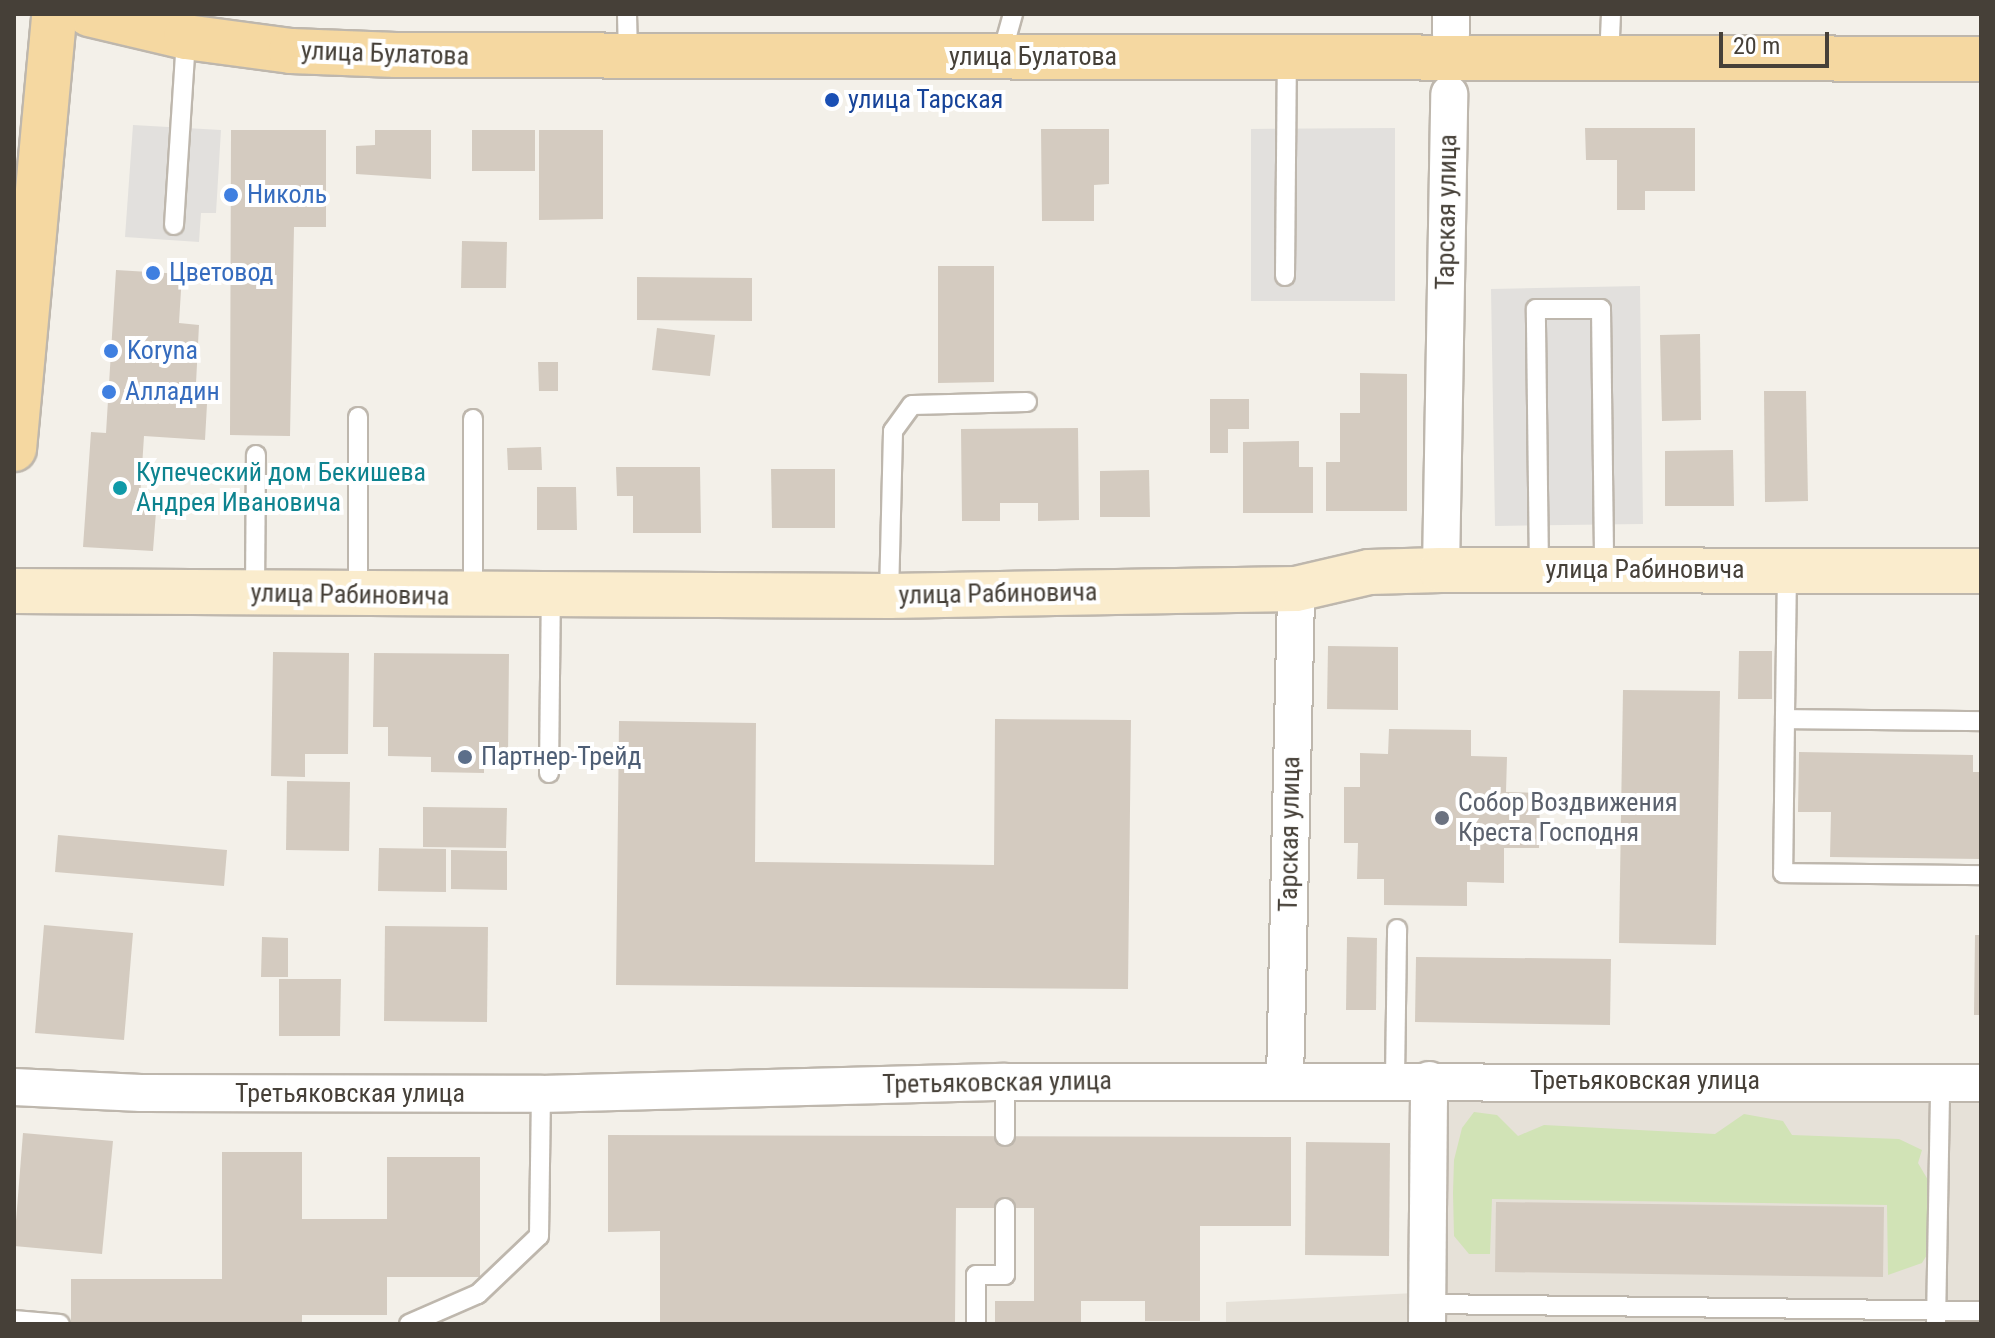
<!DOCTYPE html>
<html>
<head>
<meta charset="utf-8">
<style>
	body { margin:0 }
	#map { position:relative; width:1995px; height:1338px; overflow:hidden; background:#f3f0e9; font-family:"Roboto Condensed",sans-serif }
	div>[style] { position:absolute }
	.residential>* { inset:0; background:#e6e1d8 }
	.green>* { inset:0; background:#d1e3b6 }
	.parking>* { inset:0; background:#e2e0dd }
	.building>* { inset:0; background:#d4cbc0 }
	.roads { filter:drop-shadow(2px 0 #beb7ad) drop-shadow(-2px 0 #beb7ad) drop-shadow(0 2px #beb7ad) drop-shadow(0 -2px #beb7ad) }
	.lane>* { height:18px; margin:-9px; padding:0 9px; transform-origin:9px; border-radius:9px; background:#fff }
	.street>* { height:36px; margin:-18px; padding:0 18px; transform-origin:18px; border-radius:18px; background:#fff }
	.secondary>* { height:44px; margin:-22px; padding:0 22px; transform-origin:22px; border-radius:22px; background:#faeccd }
	.primary>* { height:44px; margin:-22px; padding:0 22px; transform-origin:22px; border-radius:22px; background:#f5d8a1 }
	.dots>* { width:22px; height:22px; translate:-50% -50%; box-sizing:border-box; border:4px solid #fff; border-radius:50% }
	span { translate:-50% -50%; white-space:nowrap; text-align:center; line-height:1.15; -webkit-text-stroke:8px #fff; paint-order:stroke }
	.street-label { font-size:26px; color:#464038 }
	.transit-label { font-size:26px; color:#164399 }
	.left { translate:0 -50%; text-align:left }
	.shop-label { font-size:26px; color:#366cbe }
	.culture-label { font-size:26px; color:#0d838f }
	.service-label { font-size:26px; color:#4e5e75 }
	.worship-label { font-size:26px; color:#5b616d }
	.frame { position:absolute; inset:0; border:16px solid #464038; pointer-events:none }
	.scale { position:absolute; left:1719px; top:32px; width:110px; height:36px; box-sizing:border-box; border:4px solid #464038; border-top:0; padding-left:10px; font-size:24px; line-height:28px; white-space:nowrap; color:#464038; -webkit-text-stroke:6px #fff; paint-order:stroke }
</style>
</head>
<body>
<div id="map">
	<div class="residential">
		<div style="clip-path:polygon(1438px 1092px,1981px 1094px,1981px 1324px,1226px 1324px,1226px 1302px,1436px 1292px)"></div>
	</div>
	<div class="green">
		<div style="clip-path:polygon(1474px 1112px,1497px 1115px,1518px 1136px,1544px 1125px,1715px 1134px,1744px 1114px,1783px 1121px,1792px 1135px,1899px 1139px,1922px 1150px,1918px 1163px,1928px 1180px,1930px 1250px,1922px 1263px,1888px 1275px,1887px 1205px,1492px 1199px,1490px 1254px,1469px 1254px,1454px 1236px,1453px 1193px,1454px 1160px,1462px 1128px)"></div>
	</div>
	<div class="parking">
		<div style="clip-path:polygon(133px 125px,221px 130px,216px 213px,201px 213px,199px 242px,125px 237px)"></div>
		<div style="clip-path:polygon(1395px 128px,1395px 301px,1251px 301px,1251px 129px)"></div>
		<div style="clip-path:polygon(1640px 286px,1643px 524px,1495px 526px,1491px 289px)"></div>
	</div>
	<div class="building">
		<div style="clip-path:polygon(1585px 128px,1695px 128px,1695px 191px,1645px 191px,1645px 210px,1617px 210px,1617px 160px,1586px 160px)"></div>
		<div style="clip-path:polygon(1041px 129px,1109px 129px,1109px 184px,1094px 185px,1094px 221px,1042px 221px)"></div>
		<div style="clip-path:polygon(231px 130px,326px 130px,326px 227px,294px 227px,290px 436px,230px 435px)"></div>
		<div style="clip-path:polygon(375px 130px,431px 130px,431px 179px,356px 174px,356px 146px,375px 145px)"></div>
		<div style="clip-path:polygon(472px 130px,535px 130px,535px 171px,472px 171px)"></div>
		<div style="clip-path:polygon(539px 130px,603px 130px,603px 219px,539px 220px)"></div>
		<div style="clip-path:polygon(462px 241px,507px 242px,506px 288px,461px 288px)"></div>
		<div style="clip-path:polygon(938px 266px,994px 266px,994px 382px,938px 383px)"></div>
		<div style="clip-path:polygon(116px 270px,182px 274px,179px 323px,199px 325px,195px 403px,207px 404px,205px 440px,144px 436px,140px 498px,157px 499px,153px 551px,83px 547px,91px 432px,106px 433px)"></div>
		<div style="clip-path:polygon(637px 277px,752px 278px,752px 321px,637px 320px)"></div>
		<div style="clip-path:polygon(657px 328px,715px 335px,710px 376px,652px 370px)"></div>
		<div style="clip-path:polygon(1700px 334px,1701px 420px,1662px 421px,1660px 335px)"></div>
		<div style="clip-path:polygon(538px 362px,558px 362px,558px 391px,539px 391px)"></div>
		<div style="clip-path:polygon(1360px 373px,1407px 374px,1407px 511px,1326px 511px,1326px 462px,1340px 462px,1340px 413px,1360px 413px)"></div>
		<div style="clip-path:polygon(1764px 391px,1806px 391px,1808px 501px,1765px 502px)"></div>
		<div style="clip-path:polygon(1210px 399px,1249px 399px,1249px 429px,1228px 429px,1228px 453px,1210px 453px)"></div>
		<div style="clip-path:polygon(1078px 428px,1079px 520px,1038px 521px,1038px 503px,1000px 503px,1000px 521px,962px 521px,961px 429px)"></div>
		<div style="clip-path:polygon(1299px 441px,1299px 467px,1313px 467px,1313px 513px,1243px 513px,1243px 442px)"></div>
		<div style="clip-path:polygon(541px 447px,542px 470px,508px 470px,507px 448px)"></div>
		<div style="clip-path:polygon(1733px 450px,1734px 506px,1665px 506px,1665px 451px)"></div>
		<div style="clip-path:polygon(616px 467px,700px 467px,701px 533px,633px 533px,633px 496px,617px 496px)"></div>
		<div style="clip-path:polygon(771px 469px,835px 469px,835px 528px,772px 528px)"></div>
		<div style="clip-path:polygon(1149px 470px,1150px 517px,1100px 517px,1100px 471px)"></div>
		<div style="clip-path:polygon(537px 487px,576px 487px,577px 530px,537px 530px)"></div>
		<div style="clip-path:polygon(1328px 646px,1398px 647px,1398px 710px,1327px 709px)"></div>
		<div style="clip-path:polygon(1739px 651px,1772px 651px,1772px 699px,1738px 699px)"></div>
		<div style="clip-path:polygon(273px 652px,349px 653px,348px 754px,305px 754px,305px 777px,271px 776px)"></div>
		<div style="clip-path:polygon(374px 653px,509px 654px,508px 758px,484px 757px,484px 773px,431px 772px,431px 757px,388px 756px,388px 727px,373px 727px)"></div>
		<div style="clip-path:polygon(1623px 690px,1720px 691px,1716px 945px,1619px 943px)"></div>
		<div style="clip-path:polygon(995px 719px,1131px 720px,1128px 989px,616px 985px,619px 721px,756px 723px,755px 862px,994px 865px)"></div>
		<div style="clip-path:polygon(1389px 729px,1471px 730px,1471px 756px,1507px 757px,1506px 792px,1540px 793px,1539px 848px,1504px 848px,1504px 883px,1467px 882px,1467px 906px,1384px 905px,1384px 879px,1357px 879px,1358px 843px,1344px 843px,1344px 787px,1360px 787px,1360px 753px,1388px 754px)"></div>
		<div style="clip-path:polygon(1799px 752px,1973px 755px,1973px 772px,1981px 772px,1981px 859px,1830px 857px,1831px 812px,1798px 812px)"></div>
		<div style="clip-path:polygon(287px 781px,350px 782px,349px 851px,286px 850px)"></div>
		<div style="clip-path:polygon(423px 807px,507px 808px,506px 848px,423px 847px)"></div>
		<div style="clip-path:polygon(58px 835px,227px 850px,224px 886px,55px 872px)"></div>
		<div style="clip-path:polygon(379px 848px,446px 849px,446px 892px,378px 891px)"></div>
		<div style="clip-path:polygon(451px 850px,507px 851px,507px 890px,451px 889px)"></div>
		<div style="clip-path:polygon(44px 925px,133px 933px,124px 1040px,35px 1033px)"></div>
		<div style="clip-path:polygon(385px 926px,488px 927px,487px 1022px,384px 1021px)"></div>
		<div style="clip-path:polygon(1975px 935px,1981px 935px,1981px 1015px,1974px 1015px)"></div>
		<div style="clip-path:polygon(262px 937px,288px 938px,288px 977px,261px 977px)"></div>
		<div style="clip-path:polygon(1347px 937px,1377px 938px,1376px 1010px,1346px 1010px)"></div>
		<div style="clip-path:polygon(1416px 957px,1611px 959px,1610px 1025px,1415px 1022px)"></div>
		<div style="clip-path:polygon(279px 979px,341px 979px,340px 1036px,279px 1036px)"></div>
		<div style="clip-path:polygon(23px 1133px,113px 1141px,102px 1254px,14px 1246px)"></div>
		<div style="clip-path:polygon(608px 1135px,1291px 1137px,1291px 1226px,1200px 1226px,1200px 1321px,1145px 1321px,1145px 1301px,1081px 1301px,1081px 1324px,995px 1324px,995px 1301px,1034px 1301px,1034px 1208px,956px 1208px,955px 1324px,660px 1324px,660px 1231px,608px 1232px)"></div>
		<div style="clip-path:polygon(1306px 1142px,1390px 1143px,1389px 1256px,1305px 1255px)"></div>
		<div style="clip-path:polygon(222px 1152px,302px 1152px,302px 1219px,387px 1219px,387px 1157px,480px 1157px,480px 1277px,387px 1277px,387px 1315px,302px 1315px,302px 1324px,71px 1324px,71px 1279px,222px 1279px)"></div>
		<div style="clip-path:polygon(1496px 1202px,1884px 1207px,1883px 1277px,1495px 1272px)"></div>
	</div>
	<div class="roads">
		<div class="lane">
			<div style="left:627px;top:14px;width:41px;rotate:88.6deg"></div>
			<div style="left:1001px;top:57px;width:45px;rotate:-74.4deg"></div>
			<div style="left:1609px;top:60px;width:46px;rotate:-87.5deg"></div>
			<div style="left:174px;top:225px;width:188px;rotate:-86.3deg"></div>
			<div style="left:1285px;top:276px;width:217px;rotate:-89.5deg"></div>
			<div style="left:358px;top:417px;width:177px;rotate:90deg"></div>
			<div style="left:473px;top:419px;width:177px;rotate:90deg"></div>
			<div style="left:1539px;top:570px;width:261px;rotate:-90.7deg"></div>
			<div style="left:1536px;top:309px;width:65px"></div>
			<div style="left:1601px;top:309px;width:261px;rotate:89.3deg"></div>
			<div style="left:1787px;top:571px;width:148px;rotate:90.8deg"></div>
			<div style="left:1785px;top:719px;width:196px;rotate:0.6deg"></div>
			<div style="left:255px;top:593px;width:138px;rotate:-89.6deg"></div>
			<div style="left:889px;top:596px;width:165px;rotate:-88.6deg"></div>
			<div style="left:893px;top:431px;width:32px;rotate:-54deg"></div>
			<div style="left:912px;top:405px;width:115px;rotate:-1.5deg"></div>
			<div style="left:1785px;top:719px;width:154px;rotate:90.7deg"></div>
			<div style="left:1783px;top:873px;width:198px;rotate:0.6deg"></div>
			<div style="left:549px;top:773px;width:177px;rotate:-89.4deg"></div>
			<div style="left:1395px;top:1079px;width:150px;rotate:-89.2deg"></div>
			<div style="left:1005px;top:1136px;width:54px;rotate:-90deg"></div>
			<div style="left:1427px;top:1304px;width:554px;rotate:0.72deg"></div>
			<div style="left:14px;top:1320px;width:46px;rotate:5deg"></div>
			<div style="left:409px;top:1324px;width:75px;rotate:-23.5deg"></div>
			<div style="left:478px;top:1294px;width:84px;rotate:-43.6deg"></div>
			<div style="left:539px;top:1236px;width:142px;rotate:-89.2deg"></div>
			<div style="left:976px;top:1324px;width:49px;rotate:-90deg"></div>
			<div style="left:976px;top:1275px;width:29px"></div>
			<div style="left:1005px;top:1275px;width:67px;rotate:-90deg"></div>
			<div style="left:1936px;top:1324px;width:241px;rotate:-89deg"></div>
		</div>
		<div class="street">
			<div style="left:1451px;top:34px;width:20px;rotate:-90deg"></div>
			<div style="left:1441px;top:570px;width:476px;rotate:-89deg"></div>
			<div style="left:1285px;top:1080px;width:491px;rotate:-88.7deg"></div>
			<div style="left:14px;top:1087px;width:127px;rotate:2.7deg"></div>
			<div style="left:141px;top:1093px;width:400px;rotate:0.1deg"></div>
			<div style="left:541px;top:1094px;width:464px;rotate:-1.5deg"></div>
			<div style="left:1005px;top:1082px;width:976px;rotate:0.06deg"></div>
			<div style="left:1427px;top:1324px;width:244px;rotate:-89.5deg"></div>
		</div>
		<div class="secondary">
			<div style="left:14px;top:591px;width:875px;rotate:0.33deg"></div>
			<div style="left:889px;top:596px;width:407px;rotate:-1deg"></div>
			<div style="left:1296px;top:589px;width:75px;rotate:-13.1deg"></div>
			<div style="left:1369px;top:572px;width:72px;rotate:-1.6deg"></div>
			<div style="left:1441px;top:570px;width:540px;rotate:0.11deg"></div>
		</div>
		<div class="primary">
			<div style="left:89px;top:14px;width:100px;rotate:13.3deg"></div>
			<div style="left:186px;top:37px;width:106px;rotate:7.6deg"></div>
			<div style="left:291px;top:51px;width:105px;rotate:2.2deg"></div>
			<div style="left:396px;top:55px;width:1585px;rotate:0.14deg"></div>
			<div style="left:14px;top:449px;width:437px;rotate:-84.7deg"></div>
		</div>
	</div>
	<div class="dots">
		<div style="left:832px;top:100px;background:#1a4fb4"></div>
		<div style="left:231px;top:195px;background:#3f7fe0"></div>
		<div style="left:153px;top:273px;background:#3f7fe0"></div>
		<div style="left:111px;top:351px;background:#3f7fe0"></div>
		<div style="left:109px;top:392px;background:#3f7fe0"></div>
		<div style="left:120px;top:488px;background:#0f9aa8"></div>
		<div style="left:465px;top:757px;background:#5c6f8a"></div>
		<div style="left:1442px;top:818px;background:#6b7280"></div>
	</div>
	<div class="street-label">
		<span style="left:385px;top:54px;rotate:2deg">улица Булатова</span>
		<span style="left:1033px;top:57px">улица Булатова</span>
		<span style="left:1447px;top:212px;rotate:-89deg">Тарская улица</span>
		<span style="left:1645px;top:570px">улица Рабиновича</span>
		<span style="left:998px;top:594px;rotate:-1deg">улица Рабиновича</span>
		<span style="left:350px;top:595px;rotate:1deg">улица Рабиновича</span>
		<span style="left:1290px;top:834px;rotate:-89deg">Тарская улица</span>
		<span style="left:1645px;top:1081px">Третьяковская улица</span>
		<span style="left:997px;top:1083px;rotate:-1deg">Третьяковская улица</span>
		<span style="left:350px;top:1094px">Третьяковская улица</span>
	</div>
	<div class="transit-label">
		<span class="left" style="left:848px;top:100px">улица Тарская</span>
	</div>
	<div class="shop-label">
		<span class="left" style="left:247px;top:195px">Николь</span>
		<span class="left" style="left:169px;top:273px">Цветовод</span>
		<span class="left" style="left:127px;top:351px">Koryna</span>
		<span class="left" style="left:125px;top:392px">Алладин</span>
	</div>
	<div class="culture-label">
		<span class="left" style="left:136px;top:488px">Купеческий дом Бекишева<br>Андрея Ивановича</span>
	</div>
	<div class="service-label">
		<span class="left" style="left:481px;top:757px">Партнер-Трейд</span>
	</div>
	<div class="worship-label">
		<span class="left" style="left:1458px;top:818px">Собор Воздвижения<br>Креста Господня</span>
	</div>
	<div class="frame"></div>
	<div class="scale">20 m</div>
</div>
</body>
</html>
